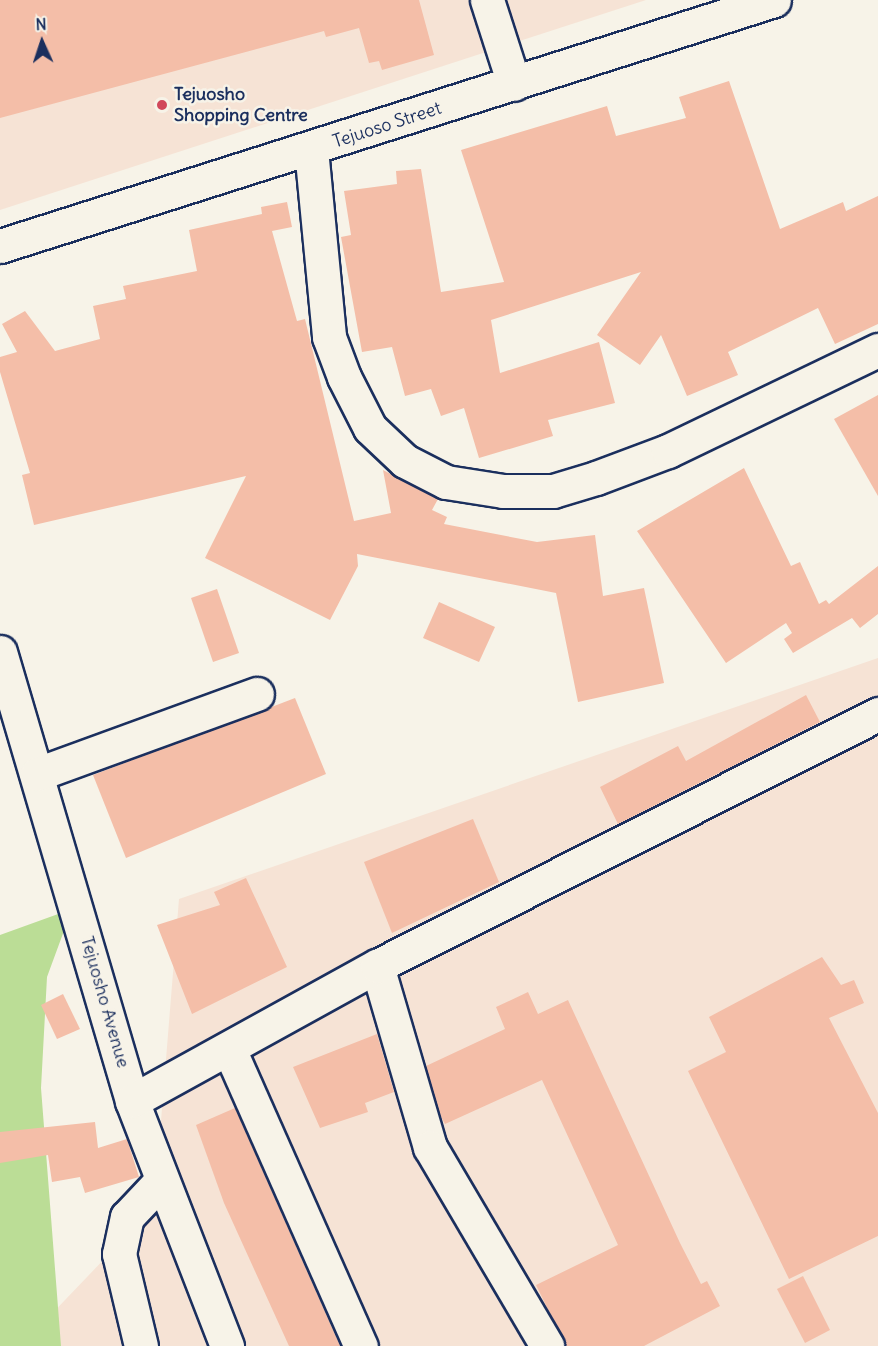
<!DOCTYPE html>
<html>
<head>
<meta charset="utf-8">
<style>
	body { margin:0 }
	#map { position:relative; width:878px; height:1346px; overflow:hidden; background:#f7f3e8; font-family:Delius,sans-serif }
	div>[style] { position:absolute }
	.built>* { inset:0; background:#f6e3d5 }
	.green>* { inset:0; background:#bbdd96 }
	.building>* { inset:0; background:#f4bea8 }
	.roads { filter:drop-shadow(2px 0 #1b2f5e) drop-shadow(-2px 0 #1b2f5e) drop-shadow(0 2px #1b2f5e) drop-shadow(0 -2px #1b2f5e) }
	.minor>* { height:33px; margin:-16.5px; padding:0 16.5px; transform-origin:16.5px; border-radius:16.5px; background:#f7f3e8 }
	.dots>* { width:16px; height:16px; translate:-50% -50%; box-sizing:border-box; border:3px solid #f7f3e8; border-radius:50% }
	span { translate:-50% -50%; white-space:nowrap; text-align:center; line-height:1.15; -webkit-text-stroke:5px #f7f3e8; paint-order:stroke }
	.poi-label { font-size:18px; color:#1b2f5e; font-weight:700 }
	.left { translate:0 -50%; text-align:left }
	.street-label { font-size:18px; color:#1b2f5e }
	.north { position:absolute; left:12px; top:12px; width:60px; height:60px; -webkit-text-stroke:4px #f7f3e8; paint-order:stroke; rotate:357deg; font-size:16px; font-weight:700; line-height:24px; text-align:center; color:#1b2f5e }
	.north::after { content:''; display:block; margin:auto; width:21px; height:27px; background:#1b2f5e; clip-path:polygon(50% 0,100% 100%,50% 72%,0 100%) }
</style>
</head>
<body>
<div id="map">
	<div class="built">
		<div style="clip-path:polygon(0 0,646px 0,0 210px)"></div>
		<div style="clip-path:polygon(878px 658px,878px 1346px,21px 1346px,154px 1207px,179px 899px)"></div>
	</div>
	<div class="green">
		<div style="clip-path:polygon(72px 909px,47px 977px,41px 1088px,61px 1346px,0 1346px,0 935px)"></div>
	</div>
	<div class="building">
		<div style="clip-path:polygon(0 0,419px 0,434px 55px,382px 70px,379px 61px,369px 63px,359px 28px,326px 37px,324px 31px,0 118px)"></div>
		<div style="clip-path:polygon(729px 81px,780px 229px,843px 202px,846px 211px,878px 196px,878px 324px,835px 344px,818px 308px,728px 352px,738px 375px,687px 396px,661px 335px,640px 365px,597px 335px,641px 272px,491px 320px,500px 373px,599px 342px,615px 403px,548px 420px,553px 436px,479px 458px,464px 408px,441px 416px,431px 389px,405px 396px,392px 347px,362px 352px,341px 237px,351px 235px,344px 191px,397px 184px,396px 171px,421px 169px,441px 292px,504px 282px,461px 150px,607px 106px,616px 136px,686px 118px,679px 97px)"></div>
		<div style="clip-path:polygon(287px 202px,292px 227px,272px 231px,297px 321px,305px 319px,354px 521px,391px 513px,383px 470px,438px 499px,432px 510px,447px 517px,444px 524px,537px 542px,595px 535px,603px 596px,644px 588px,664px 683px,578px 702px,556px 593px,357px 554px,358px 566px,330px 620px,205px 558px,246px 476px,34px 525px,22px 475px,30px 473px,0 372px,0 357px,17px 352px,2px 324px,25px 311px,55px 351px,100px 339px,93px 306px,126px 299px,123px 286px,197px 271px,189px 230px,262px 214px,261px 207px)"></div>
		<div style="clip-path:polygon(878px 395px,878px 496px,834px 419px)"></div>
		<div style="clip-path:polygon(744px 468px,791px 566px,800px 562px,819px 604px,826px 600px,829px 604px,878px 566px,878px 614px,860px 628px,852px 618px,793px 653px,784px 639px,792px 633px,786px 623px,726px 663px,637px 531px)"></div>
		<div style="clip-path:polygon(217px 589px,239px 653px,213px 662px,191px 598px)"></div>
		<div style="clip-path:polygon(439px 602px,495px 627px,479px 662px,423px 638px)"></div>
		<div style="clip-path:polygon(806px 695px,820px 722px,618px 824px,600px 787px,678px 746px,686px 761px)"></div>
		<div style="clip-path:polygon(295px 698px,326px 774px,126px 858px,93px 775px)"></div>
		<div style="clip-path:polygon(473px 819px,499px 882px,392px 933px,364px 862px)"></div>
		<div style="clip-path:polygon(246px 878px,287px 967px,192px 1014px,157px 925px,220px 905px,214px 892px)"></div>
		<div style="clip-path:polygon(822px 957px,841px 985px,854px 980px,864px 1003px,829px 1018px,878px 1113px,878px 1236px,789px 1279px,688px 1071px,726px 1052px,709px 1017px)"></div>
		<div style="clip-path:polygon(528px 992px,538px 1014px,568px 1000px,680px 1243px,701px 1284px,707px 1281px,720px 1306px,644px 1346px,566px 1346px,536px 1285px,618px 1245px,542px 1080px,445px 1124px,440px 1115px,426px 1066px,505px 1029px,496px 1007px)"></div>
		<div style="clip-path:polygon(63px 994px,80px 1029px,57px 1039px,41px 1005px)"></div>
		<div style="clip-path:polygon(377px 1034px,394px 1092px,365px 1103px,368px 1112px,320px 1128px,293px 1067px)"></div>
		<div style="clip-path:polygon(235px 1108px,340px 1346px,289px 1346px,224px 1203px,196px 1125px)"></div>
		<div style="clip-path:polygon(95px 1122px,98px 1148px,127px 1139px,139px 1177px,85px 1193px,80px 1177px,52px 1182px,48px 1155px,0 1163px,0 1132px)"></div>
		<div style="clip-path:polygon(803px 1276px,830px 1330px,805px 1343px,777px 1289px)"></div>
	</div>
	<div class="roads">
		<div class="minor">
			<div style="left:487px;top:0;width:88px;rotate:72.2deg"></div>
			<div style="left:311px;top:149px;width:189px;rotate:84.5deg"></div>
			<div style="left:329px;top:337px;width:43px;rotate:69.4deg"></div>
			<div style="left:344px;top:377px;width:57px;rotate:63deg"></div>
			<div style="left:370px;top:428px;width:48px;rotate:43.3deg"></div>
			<div style="left:405px;top:461px;width:46px;rotate:27.1deg"></div>
			<div style="left:446px;top:482px;width:58px;rotate:9deg"></div>
			<div style="left:503px;top:491px;width:50px"></div>
			<div style="left:553px;top:491px;width:45px;rotate:-16.8deg"></div>
			<div style="left:596px;top:478px;width:77px;rotate:-20.6deg"></div>
			<div style="left:668px;top:451px;width:233px;rotate:-25.7deg"></div>
			<div style="left:0;top:246px;width:812px;rotate:-17.63deg"></div>
			<div style="left:0;top:652px;width:468px;rotate:73.6deg"></div>
			<div style="left:132px;top:1101px;width:263px;rotate:68.8deg"></div>
			<div style="left:37px;top:774px;width:234px;rotate:-20deg"></div>
			<div style="left:377px;top:966px;width:189px;rotate:73.7deg"></div>
			<div style="left:430px;top:1147px;width:231px;rotate:59.5deg"></div>
			<div style="left:230px;top:1051px;width:323px;rotate:66.1deg"></div>
			<div style="left:132px;top:1101px;width:280px;rotate:-28.9deg"></div>
			<div style="left:377px;top:966px;width:561px;rotate:-26.7deg"></div>
			<div style="left:141px;top:1346px;width:95px;rotate:-103.4deg"></div>
			<div style="left:119px;top:1254px;width:38px;rotate:-78deg"></div>
			<div style="left:127px;top:1217px;width:48px;rotate:-46.7deg"></div>
		</div>
	</div>
	<div class="dots">
		<div style="left:162px;top:105px;background:#d1495b"></div>
	</div>
	<div class="poi-label">
		<span class="left" style="left:174px;top:105px">Tejuosho<br>Shopping Centre</span>
	</div>
	<div class="street-label">
		<span style="left:387px;top:125px;rotate:-18deg">Tejuoso Street</span>
		<span style="left:105px;top:1002px;rotate:74deg">Tejuosho Avenue</span>
	</div>
	<div class="north">N</div>
</div>
</body>
</html>
